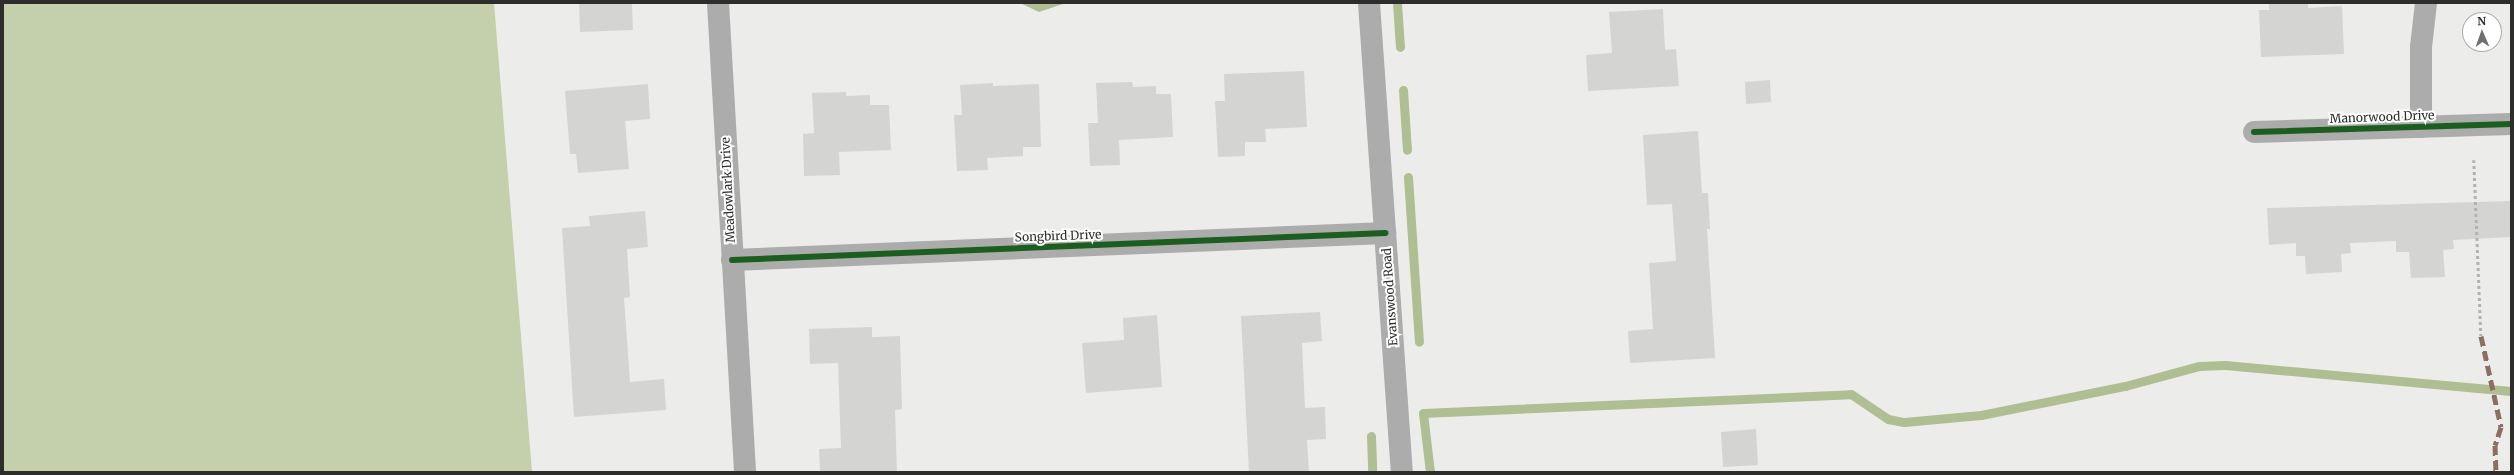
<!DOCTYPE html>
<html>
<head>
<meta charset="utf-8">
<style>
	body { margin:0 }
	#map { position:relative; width:2514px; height:475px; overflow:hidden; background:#ecedea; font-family:Merriweather,serif }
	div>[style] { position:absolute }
	.forest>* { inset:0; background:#c4cfac }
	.water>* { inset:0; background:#b0be93 }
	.stream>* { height:9px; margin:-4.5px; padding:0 4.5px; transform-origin:4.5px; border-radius:4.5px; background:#b0be93 }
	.building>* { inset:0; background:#d4d4d2 }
	.path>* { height:2.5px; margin-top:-1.25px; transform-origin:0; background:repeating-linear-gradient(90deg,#b1b2b1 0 3px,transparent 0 6px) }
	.street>* { height:22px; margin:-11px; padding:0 11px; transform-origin:11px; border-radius:11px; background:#abacab }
	.quiet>* { height:5px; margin-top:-2.5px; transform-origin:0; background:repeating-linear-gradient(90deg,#8d6e63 0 10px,transparent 0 15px) }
	.cycleway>* { height:6px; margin:-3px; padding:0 3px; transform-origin:3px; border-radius:3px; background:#1b5e20 }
	span { translate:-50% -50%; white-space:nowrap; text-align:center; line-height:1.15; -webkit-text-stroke:4px #fff; paint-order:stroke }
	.street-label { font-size:12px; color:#2d2e2c }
	.frame { position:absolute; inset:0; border:4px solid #2d2e2c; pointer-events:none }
	.north { position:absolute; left:2462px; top:12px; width:40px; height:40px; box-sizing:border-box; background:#fff; border:1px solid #ababab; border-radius:50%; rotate:358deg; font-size:11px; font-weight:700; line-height:16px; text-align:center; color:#2d2e2c }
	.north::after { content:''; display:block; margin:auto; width:14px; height:18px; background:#70716e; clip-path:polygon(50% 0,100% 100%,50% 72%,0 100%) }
</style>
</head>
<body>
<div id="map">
	<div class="forest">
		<div style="clip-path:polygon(3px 3px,494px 3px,532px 472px,3px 472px)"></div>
	</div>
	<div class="water">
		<div style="clip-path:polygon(1020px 3px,1066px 3px,1039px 12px)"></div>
	</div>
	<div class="stream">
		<div style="left:1397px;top:3px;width:44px;rotate:86.1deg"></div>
		<div style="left:1403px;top:90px;width:60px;rotate:86.2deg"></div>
		<div style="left:1408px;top:177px;width:165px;rotate:86.2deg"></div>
		<div style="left:1371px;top:436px;width:36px;rotate:88deg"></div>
		<div style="left:1430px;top:472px;width:59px;rotate:-96.8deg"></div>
		<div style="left:1423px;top:413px;width:428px;rotate:-2.5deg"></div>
		<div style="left:1851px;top:394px;width:45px;rotate:34deg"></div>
		<div style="left:1888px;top:419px;width:16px;rotate:11deg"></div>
		<div style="left:1904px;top:422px;width:77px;rotate:-5.2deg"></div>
		<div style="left:1981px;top:415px;width:147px;rotate:-11.4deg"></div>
		<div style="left:2125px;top:386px;width:77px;rotate:-15.1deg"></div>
		<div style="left:2199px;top:366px;width:26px;rotate:-2deg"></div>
		<div style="left:2225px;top:365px;width:287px;rotate:5.2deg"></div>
	</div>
	<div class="building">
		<div style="clip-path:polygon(579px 3px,632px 3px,633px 30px,580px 32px)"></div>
		<div style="clip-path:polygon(2269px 3px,2308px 3px,2308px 8px,2342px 6px,2344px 54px,2261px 57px,2259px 10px,2269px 10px)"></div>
		<div style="clip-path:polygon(1663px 9px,1665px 50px,1676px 49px,1679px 86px,1588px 91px,1586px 55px,1612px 53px,1609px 12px)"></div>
		<div style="clip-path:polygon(1304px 71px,1307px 127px,1265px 129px,1266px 142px,1245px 142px,1245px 156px,1218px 157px,1215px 101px,1225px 101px,1224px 74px)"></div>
		<div style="clip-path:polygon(1770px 80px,1771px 102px,1746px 104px,1745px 82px)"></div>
		<div style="clip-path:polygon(1132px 82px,1133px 87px,1156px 86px,1156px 94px,1171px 94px,1173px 137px,1119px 140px,1120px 165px,1090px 166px,1088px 123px,1098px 123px,1096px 83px)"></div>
		<div style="clip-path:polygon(993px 83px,993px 86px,1039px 84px,1041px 147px,1023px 147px,1023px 156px,987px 158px,988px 170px,957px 171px,954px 115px,962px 115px,960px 85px)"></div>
		<div style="clip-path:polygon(648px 84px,650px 119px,625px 121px,629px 169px,578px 173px,576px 154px,570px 154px,565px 91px)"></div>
		<div style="clip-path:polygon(846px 92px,846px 96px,870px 95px,870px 105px,889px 105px,891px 150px,839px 152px,840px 175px,804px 176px,803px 134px,814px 133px,812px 93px)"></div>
		<div style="clip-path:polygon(1698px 131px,1702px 193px,1708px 193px,1710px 229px,1707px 229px,1715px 358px,1630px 363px,1628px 331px,1653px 329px,1649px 263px,1676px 261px,1672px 204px,1647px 205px,1643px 135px)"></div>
		<div style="clip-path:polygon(2511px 201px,2511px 237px,2453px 240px,2454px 249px,2443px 250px,2445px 277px,2411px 278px,2409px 252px,2396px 252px,2396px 241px,2350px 243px,2351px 253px,2341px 254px,2342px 272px,2306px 274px,2305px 256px,2296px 256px,2296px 243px,2269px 245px,2267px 208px)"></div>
		<div style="clip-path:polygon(645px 211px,648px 247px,627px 249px,630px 297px,624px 298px,630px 382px,664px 379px,666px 410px,574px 417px,562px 228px,590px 226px,589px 216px)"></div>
		<div style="clip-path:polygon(1320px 312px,1322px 341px,1302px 343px,1305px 408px,1325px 407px,1326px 439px,1307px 440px,1309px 472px,1249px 472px,1241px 316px)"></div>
		<div style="clip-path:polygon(1157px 315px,1162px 387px,1086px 393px,1082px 343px,1124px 340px,1123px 318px)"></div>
		<div style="clip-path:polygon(872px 327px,872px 337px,900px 336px,902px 409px,895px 410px,897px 472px,820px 472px,819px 449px,841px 448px,838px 363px,810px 364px,809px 329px)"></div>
		<div style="clip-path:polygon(1756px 429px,1758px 465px,1723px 467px,1721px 432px)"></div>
	</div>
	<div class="path">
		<div style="left:2474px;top:160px;width:176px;rotate:87.7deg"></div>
	</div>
	<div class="street">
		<div style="left:718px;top:3px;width:470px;rotate:86.7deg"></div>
		<div style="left:1369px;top:3px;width:470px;rotate:86deg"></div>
		<div style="left:2421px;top:127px;width:80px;rotate:-90deg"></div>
		<div style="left:2421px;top:47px;width:44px;rotate:-83.5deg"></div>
		<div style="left:2254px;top:132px;width:257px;rotate:-1.8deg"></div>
		<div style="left:732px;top:260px;width:654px;rotate:-2.37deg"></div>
	</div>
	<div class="quiet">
		<div style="left:2481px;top:336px;width:93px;rotate:77.6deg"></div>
		<div style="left:2501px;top:427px;width:19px;rotate:108deg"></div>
		<div style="left:2495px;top:445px;width:27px;rotate:88deg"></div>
	</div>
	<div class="cycleway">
		<div style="left:2254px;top:132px;width:257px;rotate:-1.8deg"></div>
		<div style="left:732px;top:260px;width:654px;rotate:-2.37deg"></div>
	</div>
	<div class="street-label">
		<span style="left:2382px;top:117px;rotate:-2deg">Manorwood Drive</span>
		<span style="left:728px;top:190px;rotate:-93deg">Meadowlark Drive</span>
		<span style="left:1058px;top:236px;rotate:-2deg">Songbird Drive</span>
		<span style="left:1390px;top:297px;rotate:-94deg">Evanswood Road</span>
	</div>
	<div class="frame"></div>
	<div class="north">N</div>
</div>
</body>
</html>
